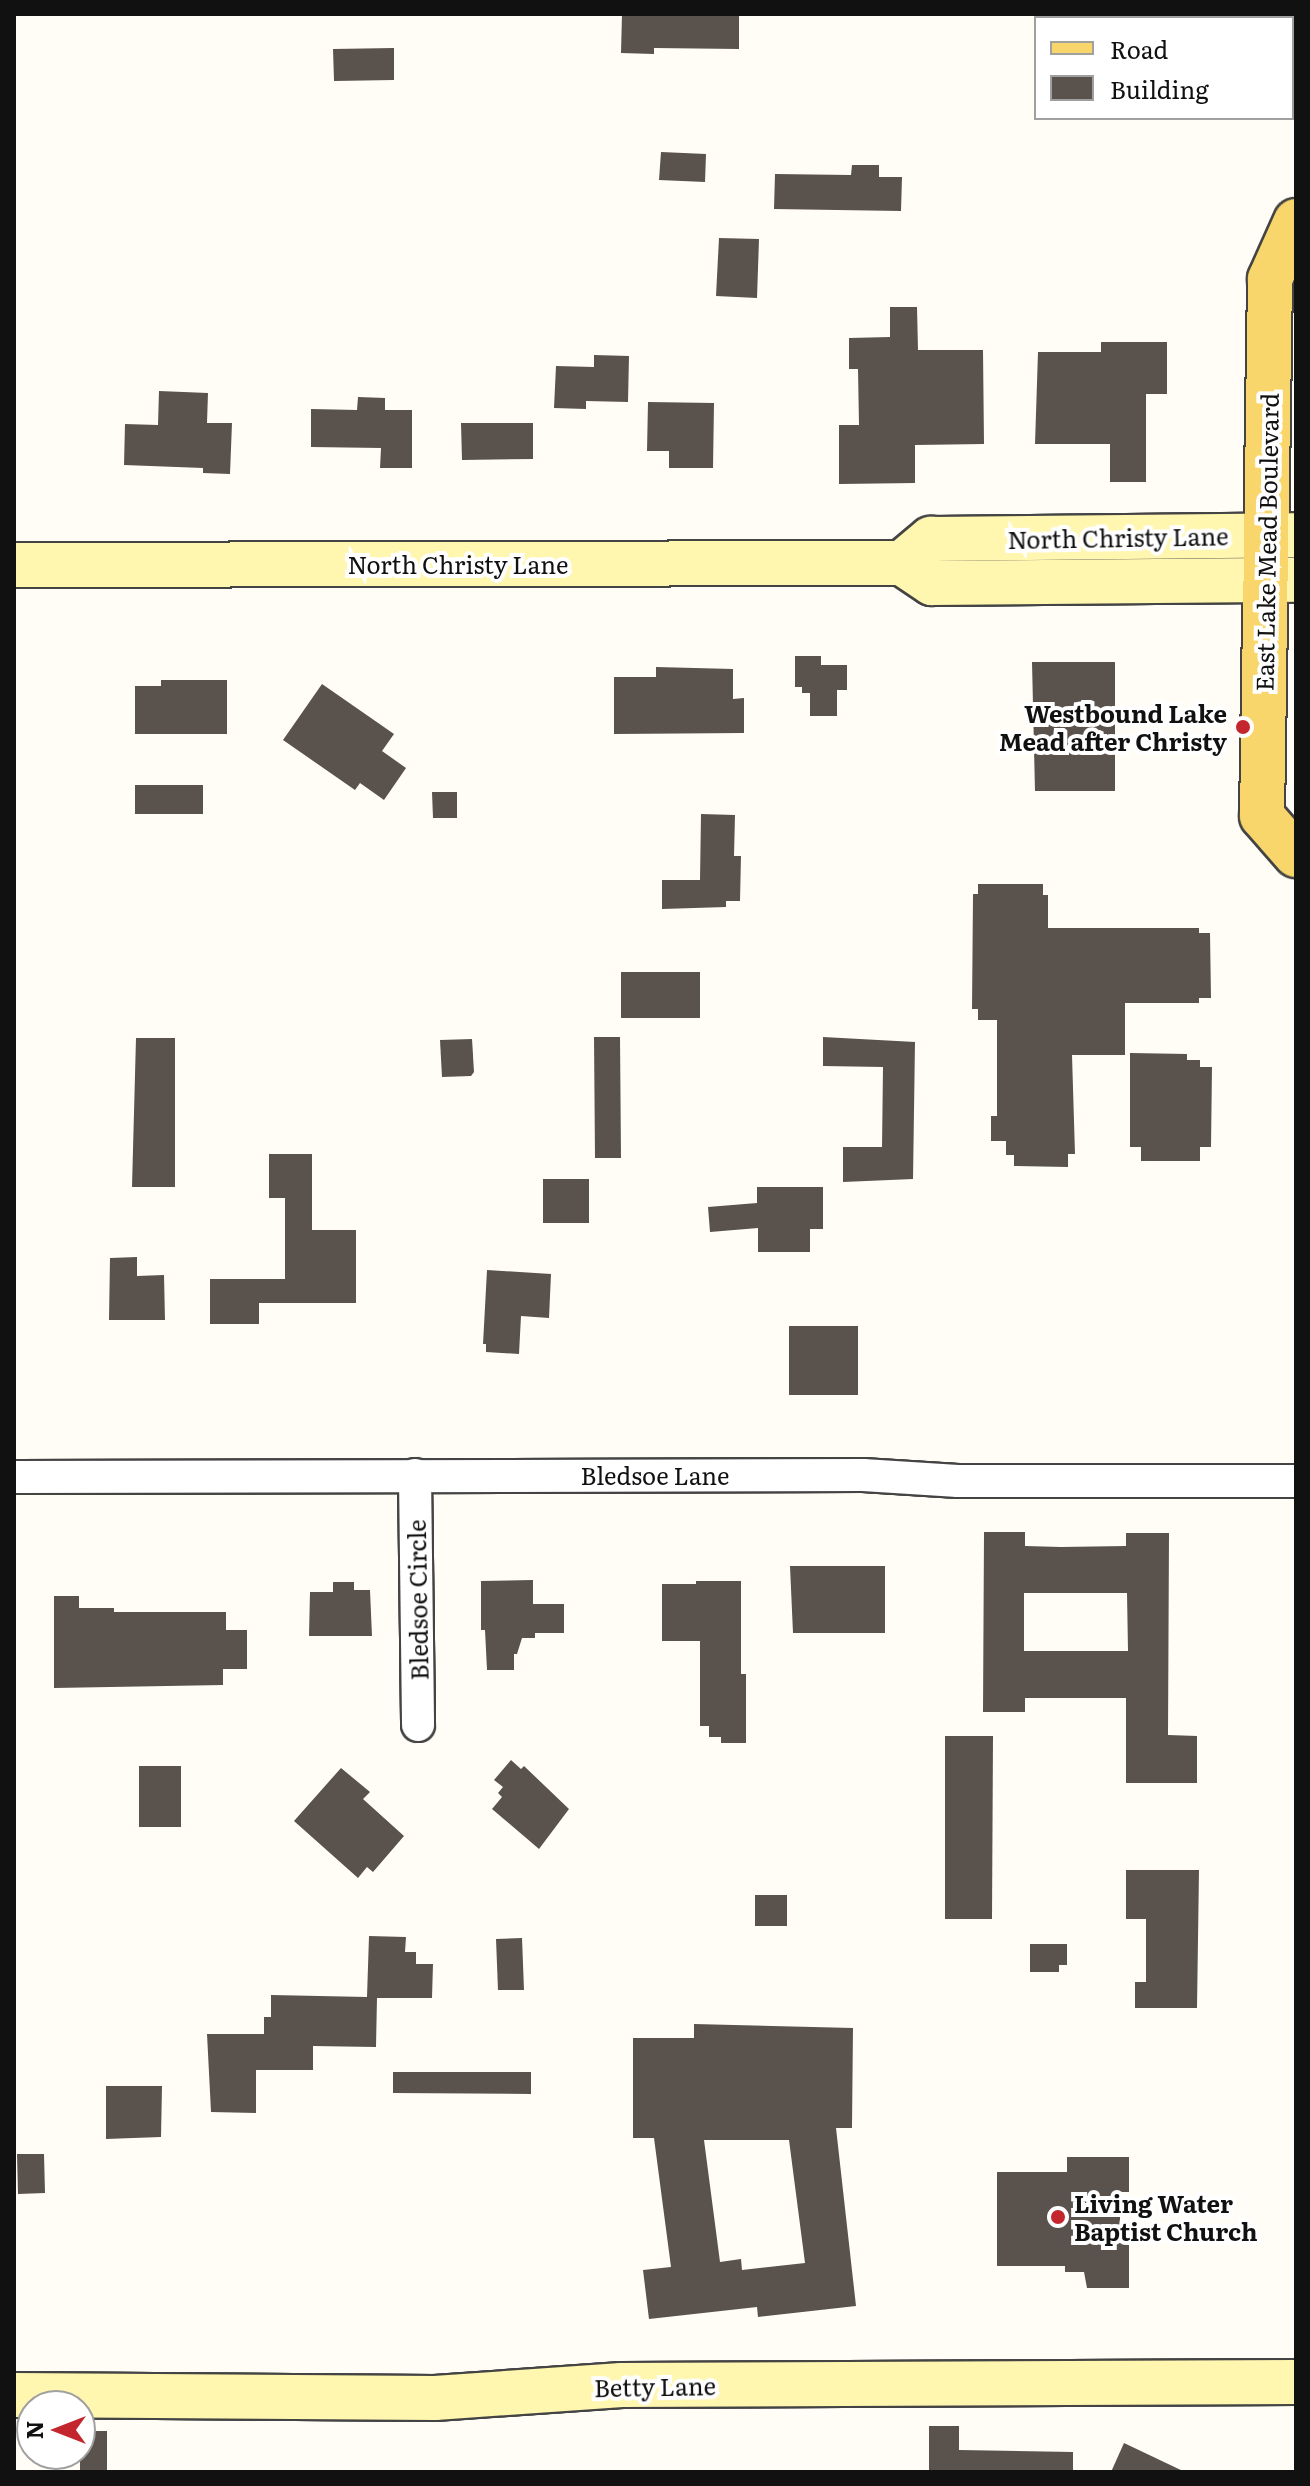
<!DOCTYPE html>
<html>
<head>
<meta charset="utf-8">
<style>
	body { margin:0 }
	#map { position:relative; width:1310px; height:2486px; overflow:hidden; background:#fffdf5; font-family:Literata,serif }
	div>[style] { position:absolute }
	.building>* { inset:0; background:#5a524d }
	.roads { filter:drop-shadow(2px 0 #444) drop-shadow(-2px 0 #444) drop-shadow(0 2px #444) drop-shadow(0 -2px #444) }
	.street>* { height:32px; margin:-16px; padding:0 16px; transform-origin:16px; border-radius:16px; background:#fff }
	.secondary>* { height:44px; margin:-22px; padding:0 22px; transform-origin:22px; border-radius:22px; background:#fff6b0 }
	.primary>* { height:44px; margin:-22px; padding:0 22px; transform-origin:22px; border-radius:22px; background:#f9d66b }
	.dots>* { width:22px; height:22px; translate:-50% -50%; box-sizing:border-box; border:4px solid #fff; border-radius:50% }
	span { translate:-50% -50%; white-space:nowrap; text-align:center; line-height:1.15; -webkit-text-stroke:8px #fff; paint-order:stroke }
	.street-label { font-size:24px; color:#111 }
	.poi-label { font-size:24px; color:#111; font-weight:700 }
	.right { translate:-100% -50%; text-align:right }
	.left { translate:0 -50%; text-align:left }
	.frame { position:absolute; inset:0; border:16px solid #111; pointer-events:none }
	.legend { position:absolute; left:1034px; top:16px; width:260px; height:104px; box-sizing:border-box; background:#fff; border:2px solid #a0a0a0; margin:0; padding:10px 14px; list-style:none; font-size:24px; color:#111 }
	.legend li { display:flex; align-items:center; gap:16px; height:40px }
	.legend b { width:40px; border:2px solid #a0a0a0 }
	.north { position:absolute; left:16px; top:2390px; width:80px; height:80px; box-sizing:border-box; background:#fff; border:2px solid #a0a0a0; border-radius:50%; rotate:270deg; font-size:22px; font-weight:700; line-height:32px; text-align:center; color:#111 }
	.north::after { content:''; display:block; margin:auto; width:28px; height:36px; background:#c4262e; clip-path:polygon(50% 0,100% 100%,50% 72%,0 100%) }
</style>
</head>
<body>
<div id="map">
	<div class="building">
		<div style="clip-path:polygon(622px 14px,739px 14px,739px 49px,654px 48px,654px 54px,621px 53px)"></div>
		<div style="clip-path:polygon(394px 48px,394px 80px,334px 81px,333px 49px)"></div>
		<div style="clip-path:polygon(661px 152px,706px 154px,705px 182px,659px 180px)"></div>
		<div style="clip-path:polygon(852px 165px,879px 165px,879px 177px,902px 177px,901px 211px,774px 209px,775px 174px,851px 175px)"></div>
		<div style="clip-path:polygon(719px 238px,759px 239px,757px 298px,716px 296px)"></div>
		<div style="clip-path:polygon(890px 307px,917px 307px,918px 350px,983px 350px,984px 444px,915px 445px,915px 483px,839px 484px,839px 425px,859px 425px,858px 369px,849px 369px,849px 338px,890px 337px)"></div>
		<div style="clip-path:polygon(1101px 342px,1167px 342px,1167px 394px,1146px 394px,1146px 482px,1110px 482px,1110px 444px,1035px 444px,1038px 352px,1101px 352px)"></div>
		<div style="clip-path:polygon(594px 355px,629px 356px,628px 402px,586px 401px,586px 409px,554px 408px,556px 366px,594px 367px)"></div>
		<div style="clip-path:polygon(159px 391px,208px 393px,207px 423px,232px 423px,230px 474px,203px 473px,203px 468px,124px 465px,125px 424px,158px 425px)"></div>
		<div style="clip-path:polygon(358px 397px,385px 398px,385px 410px,412px 410px,412px 468px,380px 468px,381px 448px,311px 447px,311px 409px,357px 410px)"></div>
		<div style="clip-path:polygon(648px 402px,714px 403px,713px 468px,669px 468px,669px 451px,647px 451px)"></div>
		<div style="clip-path:polygon(461px 423px,533px 423px,533px 459px,462px 460px)"></div>
		<div style="clip-path:polygon(795px 656px,821px 656px,821px 665px,847px 665px,847px 690px,837px 690px,837px 716px,810px 716px,810px 693px,802px 693px,802px 687px,795px 687px)"></div>
		<div style="clip-path:polygon(1032px 662px,1115px 662px,1115px 791px,1035px 791px)"></div>
		<div style="clip-path:polygon(656px 667px,733px 669px,733px 699px,744px 698px,744px 733px,614px 734px,614px 677px,656px 677px)"></div>
		<div style="clip-path:polygon(161px 680px,227px 680px,227px 734px,135px 734px,135px 686px,161px 686px)"></div>
		<div style="clip-path:polygon(322px 684px,394px 734px,382px 751px,406px 768px,384px 800px,360px 783px,355px 790px,283px 740px)"></div>
		<div style="clip-path:polygon(135px 785px,203px 785px,203px 814px,135px 814px)"></div>
		<div style="clip-path:polygon(432px 792px,457px 792px,457px 818px,433px 818px)"></div>
		<div style="clip-path:polygon(701px 814px,735px 815px,734px 856px,741px 856px,740px 901px,726px 901px,726px 907px,662px 909px,662px 880px,700px 880px)"></div>
		<div style="clip-path:polygon(978px 884px,1043px 884px,1043px 895px,1048px 895px,1048px 928px,1199px 928px,1199px 933px,1210px 933px,1211px 998px,1199px 998px,1199px 1003px,1125px 1003px,1125px 1055px,1072px 1055px,1075px 1154px,1068px 1154px,1068px 1167px,1014px 1166px,1014px 1155px,1006px 1155px,1006px 1141px,991px 1141px,991px 1116px,997px 1116px,997px 1020px,978px 1020px,978px 1009px,972px 1009px,973px 894px,978px 894px)"></div>
		<div style="clip-path:polygon(621px 972px,700px 972px,700px 1018px,621px 1018px)"></div>
		<div style="clip-path:polygon(594px 1037px,620px 1037px,621px 1158px,595px 1158px)"></div>
		<div style="clip-path:polygon(823px 1037px,915px 1042px,913px 1179px,843px 1182px,843px 1147px,882px 1147px,883px 1067px,823px 1066px)"></div>
		<div style="clip-path:polygon(136px 1038px,175px 1038px,175px 1187px,132px 1187px)"></div>
		<div style="clip-path:polygon(472px 1039px,474px 1072px,471px 1076px,442px 1077px,440px 1040px)"></div>
		<div style="clip-path:polygon(1130px 1053px,1187px 1054px,1187px 1060px,1200px 1060px,1200px 1067px,1212px 1067px,1211px 1147px,1200px 1147px,1200px 1161px,1141px 1161px,1141px 1147px,1130px 1147px)"></div>
		<div style="clip-path:polygon(269px 1154px,312px 1154px,312px 1230px,356px 1230px,356px 1303px,259px 1303px,259px 1324px,210px 1324px,210px 1279px,285px 1279px,285px 1198px,269px 1198px)"></div>
		<div style="clip-path:polygon(543px 1179px,589px 1179px,589px 1223px,543px 1223px)"></div>
		<div style="clip-path:polygon(757px 1187px,823px 1187px,823px 1229px,810px 1229px,810px 1252px,758px 1252px,758px 1228px,710px 1232px,708px 1207px,757px 1203px)"></div>
		<div style="clip-path:polygon(137px 1257px,137px 1276px,164px 1275px,165px 1320px,109px 1320px,110px 1258px)"></div>
		<div style="clip-path:polygon(487px 1270px,551px 1274px,549px 1318px,521px 1316px,519px 1354px,486px 1352px,486px 1344px,483px 1344px)"></div>
		<div style="clip-path:polygon(789px 1326px,858px 1326px,858px 1395px,789px 1395px)"></div>
		<div style="clip-path:polygon(evenodd,984px 1532px,1025px 1532px,1025px 1546px,1061px 1547px,1126px 1546px,1126px 1533px,1169px 1533px,1168px 1735px,1197px 1736px,1197px 1783px,1126px 1783px,1126px 1698px,1025px 1698px,1025px 1712px,983px 1712px,984px 1532px,1024px 1593px,1127px 1593px,1128px 1651px,1024px 1651px,1024px 1593px)"></div>
		<div style="clip-path:polygon(790px 1566px,885px 1566px,885px 1633px,793px 1633px)"></div>
		<div style="clip-path:polygon(533px 1580px,533px 1604px,564px 1604px,564px 1633px,535px 1633px,535px 1638px,522px 1638px,517px 1654px,514px 1654px,514px 1670px,487px 1670px,485px 1630px,481px 1630px,481px 1581px)"></div>
		<div style="clip-path:polygon(696px 1581px,741px 1581px,741px 1674px,746px 1674px,746px 1743px,721px 1743px,721px 1737px,709px 1737px,709px 1726px,700px 1726px,700px 1641px,662px 1641px,662px 1584px,696px 1584px)"></div>
		<div style="clip-path:polygon(333px 1582px,354px 1582px,354px 1590px,370px 1590px,372px 1636px,309px 1636px,310px 1592px,333px 1592px)"></div>
		<div style="clip-path:polygon(54px 1596px,79px 1596px,79px 1608px,114px 1608px,114px 1612px,226px 1612px,226px 1630px,247px 1630px,247px 1669px,223px 1669px,223px 1685px,54px 1688px)"></div>
		<div style="clip-path:polygon(945px 1736px,993px 1736px,992px 1919px,945px 1919px)"></div>
		<div style="clip-path:polygon(511px 1760px,521px 1769px,524px 1766px,569px 1809px,539px 1849px,492px 1809px,502px 1797px,498px 1793px,503px 1787px,494px 1780px)"></div>
		<div style="clip-path:polygon(139px 1766px,181px 1766px,181px 1827px,139px 1827px)"></div>
		<div style="clip-path:polygon(341px 1768px,370px 1792px,363px 1799px,404px 1836px,373px 1872px,367px 1867px,358px 1878px,294px 1821px)"></div>
		<div style="clip-path:polygon(1126px 1870px,1199px 1870px,1197px 2008px,1135px 2008px,1135px 1982px,1146px 1982px,1146px 1919px,1126px 1919px)"></div>
		<div style="clip-path:polygon(755px 1895px,787px 1895px,787px 1926px,755px 1926px)"></div>
		<div style="clip-path:polygon(369px 1936px,406px 1937px,405px 1952px,416px 1952px,416px 1964px,433px 1964px,432px 1998px,377px 1998px,376px 2047px,313px 2046px,313px 2070px,256px 2070px,256px 2113px,211px 2112px,207px 2034px,264px 2034px,264px 2017px,271px 2017px,271px 1995px,367px 1997px)"></div>
		<div style="clip-path:polygon(522px 1938px,524px 1990px,498px 1990px,496px 1939px)"></div>
		<div style="clip-path:polygon(1030px 1944px,1067px 1944px,1067px 1965px,1059px 1965px,1059px 1972px,1030px 1972px)"></div>
		<div style="clip-path:polygon(evenodd,694px 2024px,853px 2028px,852px 2128px,836px 2128px,856px 2306px,758px 2317px,757px 2307px,649px 2319px,643px 2270px,671px 2267px,654px 2138px,633px 2138px,633px 2038px,694px 2038px,694px 2024px,704px 2140px,789px 2140px,805px 2263px,742px 2270px,741px 2259px,720px 2262px,704px 2140px)"></div>
		<div style="clip-path:polygon(393px 2072px,531px 2072px,531px 2094px,393px 2093px)"></div>
		<div style="clip-path:polygon(106px 2086px,162px 2086px,161px 2137px,106px 2139px)"></div>
		<div style="clip-path:polygon(17px 2154px,44px 2154px,45px 2193px,18px 2194px)"></div>
		<div style="clip-path:polygon(1067px 2157px,1129px 2157px,1129px 2192px,1120px 2192px,1120px 2242px,1129px 2242px,1129px 2288px,1087px 2288px,1084px 2272px,1065px 2272px,1065px 2266px,997px 2266px,997px 2172px,1067px 2172px)"></div>
		<div style="clip-path:polygon(929px 2426px,959px 2426px,959px 2450px,1073px 2452px,1073px 2472px,929px 2472px)"></div>
		<div style="clip-path:polygon(80px 2431px,107px 2431px,107px 2472px,80px 2472px)"></div>
		<div style="clip-path:polygon(1124px 2443px,1185px 2472px,1111px 2472px)"></div>
	</div>
	<div class="roads">
		<div class="street">
			<div style="left:415px;top:1475px;width:250px;rotate:89.3deg"></div>
			<div style="left:14px;top:1477px;width:849px;rotate:-0.13deg"></div>
			<div style="left:863px;top:1475px;width:95px;rotate:3.6deg"></div>
			<div style="left:958px;top:1481px;width:338px"></div>
		</div>
		<div class="secondary">
			<div style="left:902px;top:563px;width:38px;rotate:-40deg"></div>
			<div style="left:931px;top:539px;width:365px;rotate:-0.6deg"></div>
			<div style="left:14px;top:565px;width:888px;rotate:-0.13deg"></div>
			<div style="left:902px;top:563px;width:36px;rotate:34deg"></div>
			<div style="left:932px;top:583px;width:364px;rotate:-0.5deg"></div>
			<div style="left:14px;top:2395px;width:421px;rotate:0.4deg"></div>
			<div style="left:435px;top:2398px;width:187px;rotate:-4deg"></div>
			<div style="left:622px;top:2385px;width:674px;rotate:-0.26deg"></div>
		</div>
		<div class="primary">
			<div style="left:1296px;top:221px;width:64px;rotate:114.1deg"></div>
			<div style="left:1270px;top:279px;width:537px;rotate:90.85deg"></div>
			<div style="left:1262px;top:816px;width:52px;rotate:48.9deg"></div>
		</div>
	</div>
	<div class="dots">
		<div style="left:1243px;top:727px;background:#c4262e"></div>
		<div style="left:1058px;top:2217px;background:#c4262e"></div>
	</div>
	<div class="street-label">
		<span style="left:1118px;top:537px;rotate:-1deg">North Christy Lane</span>
		<span style="left:1266px;top:542px;rotate:-89deg">East Lake Mead Boulevard</span>
		<span style="left:458px;top:564px">North Christy Lane</span>
		<span style="left:655px;top:1475px">Bledsoe Lane</span>
		<span style="left:417px;top:1600px;rotate:-91deg">Bledsoe Circle</span>
		<span style="left:655px;top:2386px;rotate:-1deg">Betty Lane</span>
	</div>
	<div class="poi-label">
		<span class="right" style="left:1227px;top:727px">Westbound Lake<br>Mead after Christy</span>
		<span class="left" style="left:1074px;top:2217px">Living Water<br>Baptist Church</span>
	</div>
	<div class="frame"></div>
	<ul class="legend">
	<li><b style="height:10px;background:#f9d66b"></b>Road</li>
	<li><b style="height:22px;background:#5a524d"></b>Building</li>
	</ul>
	<div class="north">N</div>
</div>
</body>
</html>
